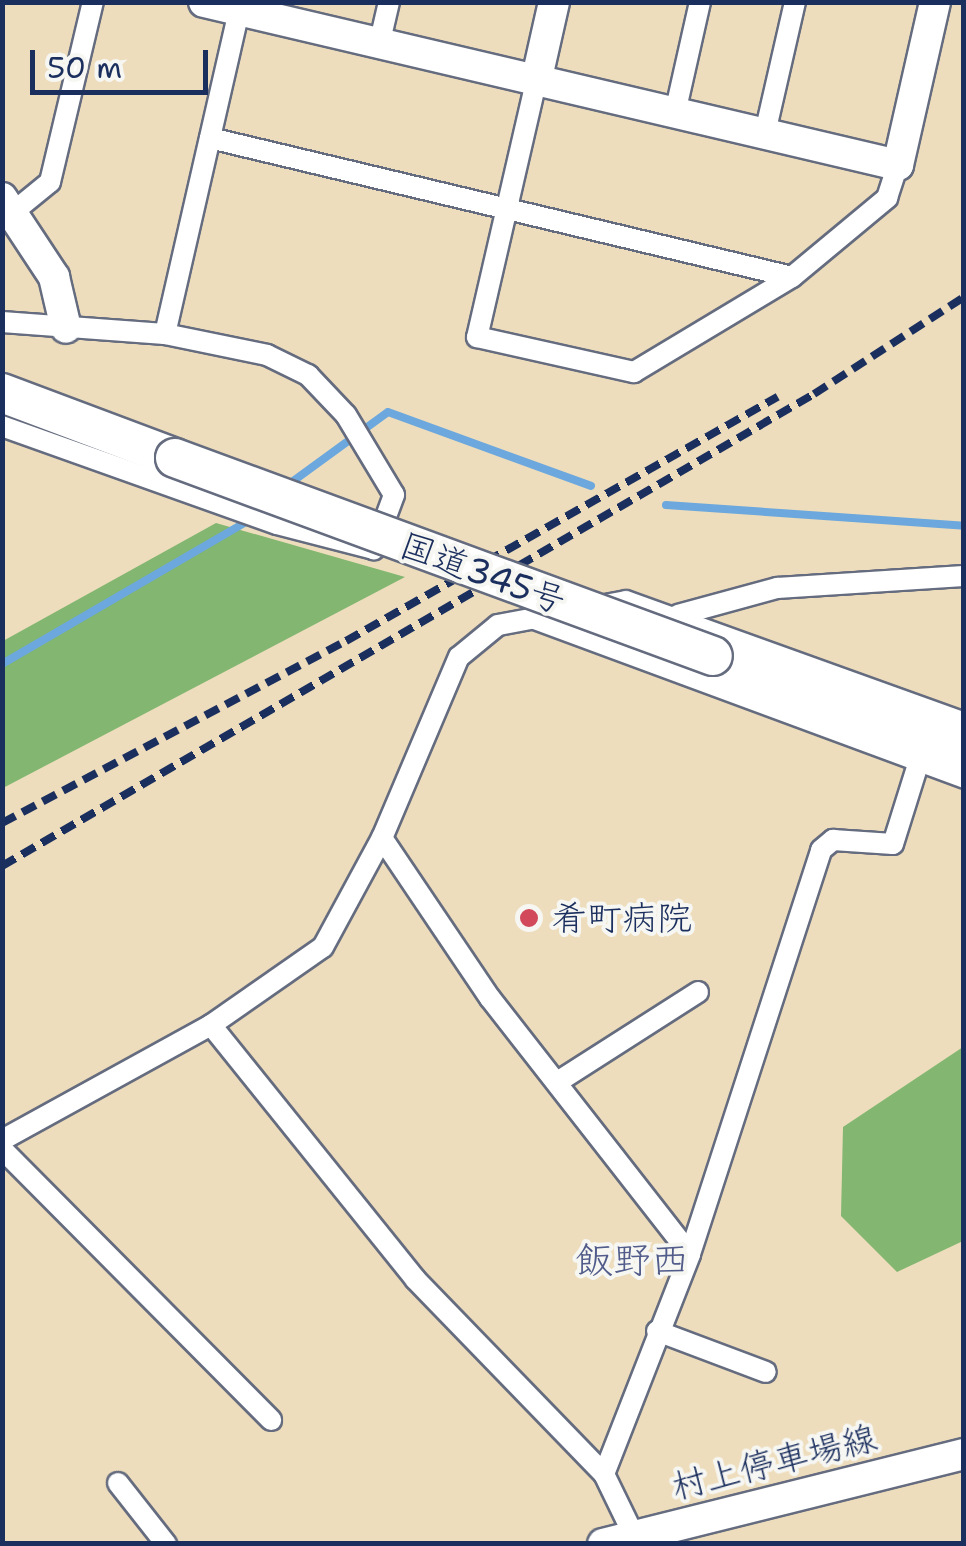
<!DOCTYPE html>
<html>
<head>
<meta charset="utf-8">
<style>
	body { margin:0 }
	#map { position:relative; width:966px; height:1546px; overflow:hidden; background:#eeddbc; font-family:"Shantell Sans","Klee One",sans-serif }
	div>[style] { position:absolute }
	.forest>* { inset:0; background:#82b671 }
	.stream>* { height:8px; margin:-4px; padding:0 4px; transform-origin:4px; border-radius:4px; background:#6ca8dd }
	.roads { filter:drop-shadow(2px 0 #656c7f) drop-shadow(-2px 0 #656c7f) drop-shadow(0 2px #656c7f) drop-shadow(0 -2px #656c7f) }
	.street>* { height:20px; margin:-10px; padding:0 10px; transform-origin:10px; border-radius:10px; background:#fff }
	.secondary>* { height:30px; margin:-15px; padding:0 15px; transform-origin:15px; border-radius:15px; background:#fff }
	.highway>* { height:38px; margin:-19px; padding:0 19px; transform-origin:19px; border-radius:19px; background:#fff }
	.rail>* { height:8px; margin-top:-4px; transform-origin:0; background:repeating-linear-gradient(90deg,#1b2f5e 0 15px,transparent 0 23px) }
	.bridges { filter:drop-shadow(2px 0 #656c7f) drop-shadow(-2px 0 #656c7f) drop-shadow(0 2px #656c7f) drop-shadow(0 -2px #656c7f) }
	.highway-bridge>* { height:38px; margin:-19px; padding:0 19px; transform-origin:19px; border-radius:19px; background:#fff }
	.dots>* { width:28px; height:28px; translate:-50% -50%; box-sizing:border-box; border:5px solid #f6f6f2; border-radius:50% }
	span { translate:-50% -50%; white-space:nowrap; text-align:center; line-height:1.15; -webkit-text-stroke:8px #f6f6f2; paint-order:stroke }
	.street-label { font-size:35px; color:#1b2f5e }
	.poi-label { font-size:35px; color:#1b2f5e }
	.left { translate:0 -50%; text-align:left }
	.neighbourhood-label { font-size:38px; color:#515c8a }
	.frame { position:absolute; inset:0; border:5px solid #1b2f5e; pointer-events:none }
	.scale { position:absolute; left:30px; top:50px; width:178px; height:45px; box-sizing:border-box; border:5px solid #1b2f5e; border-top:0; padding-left:12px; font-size:30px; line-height:35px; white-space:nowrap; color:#1b2f5e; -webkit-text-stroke:8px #f6f6f2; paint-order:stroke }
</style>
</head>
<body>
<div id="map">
	<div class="forest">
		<div style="clip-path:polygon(216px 523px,405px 577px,3px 788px,3px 641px)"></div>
		<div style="clip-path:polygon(963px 1047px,963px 1241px,897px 1272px,841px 1216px,843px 1127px)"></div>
	</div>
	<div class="stream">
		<div style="left:285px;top:487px;width:127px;rotate:-36.1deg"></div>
		<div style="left:388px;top:412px;width:216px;rotate:20deg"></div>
		<div style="left:666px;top:505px;width:299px;rotate:4deg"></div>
		<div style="left:2px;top:664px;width:290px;rotate:-30.2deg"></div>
	</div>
	<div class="roads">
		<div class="street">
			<div style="left:379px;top:45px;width:44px;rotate:-76.9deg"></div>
			<div style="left:536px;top:82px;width:262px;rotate:103deg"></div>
			<div style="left:477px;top:337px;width:161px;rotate:12.6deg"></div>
			<div style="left:634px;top:372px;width:184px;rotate:-31deg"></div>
			<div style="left:792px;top:277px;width:124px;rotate:-39.7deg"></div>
			<div style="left:887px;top:198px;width:35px;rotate:-72deg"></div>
			<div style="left:675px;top:113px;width:114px;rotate:-77.3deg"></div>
			<div style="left:765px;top:133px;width:134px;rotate:-77.1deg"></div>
			<div style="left:210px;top:138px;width:598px;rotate:13.43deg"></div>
			<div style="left:12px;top:213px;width:49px;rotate:-39.2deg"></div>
			<div style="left:50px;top:182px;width:185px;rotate:-76.6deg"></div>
			<div style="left:2px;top:322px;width:163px;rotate:4.2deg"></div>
			<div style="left:165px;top:334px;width:104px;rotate:11.6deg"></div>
			<div style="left:267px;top:355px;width:46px;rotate:26deg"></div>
			<div style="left:308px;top:375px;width:55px;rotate:46.5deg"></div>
			<div style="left:346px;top:415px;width:93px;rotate:59deg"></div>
			<div style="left:394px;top:495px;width:58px;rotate:110.3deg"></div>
			<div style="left:374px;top:549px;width:100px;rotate:-165.5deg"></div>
			<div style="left:277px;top:524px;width:292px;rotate:-160.4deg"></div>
			<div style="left:165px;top:334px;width:341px;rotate:-77.1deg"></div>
			<div style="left:678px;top:615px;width:103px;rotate:-15.3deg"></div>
			<div style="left:777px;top:588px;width:187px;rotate:-3.7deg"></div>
			<div style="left:535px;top:619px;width:458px;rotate:20.3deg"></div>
			<div style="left:382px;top:838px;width:193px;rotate:56deg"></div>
			<div style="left:490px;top:998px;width:325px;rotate:52deg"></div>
			<div style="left:211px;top:1025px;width:326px;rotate:51.2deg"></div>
			<div style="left:415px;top:1279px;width:272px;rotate:45.9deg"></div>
			<div style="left:604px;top:1474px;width:78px;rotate:64.1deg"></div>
			<div style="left:559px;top:1081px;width:165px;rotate:-32.6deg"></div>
			<div style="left:2px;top:1140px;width:239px;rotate:-28.8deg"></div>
			<div style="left:211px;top:1025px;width:136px;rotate:-34.9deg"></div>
			<div style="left:323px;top:947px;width:124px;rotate:-61.6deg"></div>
			<div style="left:382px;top:838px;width:197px;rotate:-67deg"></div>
			<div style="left:459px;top:657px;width:50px;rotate:-39.4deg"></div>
			<div style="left:498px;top:625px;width:130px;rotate:-10.6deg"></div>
			<div style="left:626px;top:601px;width:359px;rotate:19.8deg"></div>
			<div style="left:2px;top:1149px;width:382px;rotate:45.2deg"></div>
			<div style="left:657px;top:1331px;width:116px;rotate:20.6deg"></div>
			<div style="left:604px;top:1474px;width:236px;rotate:-68.6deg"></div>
			<div style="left:690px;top:1254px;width:425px;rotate:-72deg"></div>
			<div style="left:821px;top:850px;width:16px;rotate:-40deg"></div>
			<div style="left:833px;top:840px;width:60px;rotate:3.8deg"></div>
			<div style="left:893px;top:844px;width:87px;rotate:-72.6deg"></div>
			<div style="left:118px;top:1483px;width:78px;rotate:51.8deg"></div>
		</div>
		<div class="secondary">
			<div style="left:204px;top:2px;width:713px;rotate:13.22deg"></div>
			<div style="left:898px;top:165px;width:167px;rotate:-77.2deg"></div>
			<div style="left:536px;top:82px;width:82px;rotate:-77.3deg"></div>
			<div style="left:2px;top:198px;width:95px;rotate:56.6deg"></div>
			<div style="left:54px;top:277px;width:52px;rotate:76.8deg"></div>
			<div style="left:603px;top:1544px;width:372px;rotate:-14deg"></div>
		</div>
		<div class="highway">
			<div style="left:2px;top:393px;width:185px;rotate:20.6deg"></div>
			<div style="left:713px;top:656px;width:268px;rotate:20.5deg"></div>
		</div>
	</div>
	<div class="rail">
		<div style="left:2px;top:823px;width:389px;rotate:-27.9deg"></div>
		<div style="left:346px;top:641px;width:496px;rotate:-29.5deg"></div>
		<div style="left:2px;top:866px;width:939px;rotate:-30.17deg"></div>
		<div style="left:814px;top:394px;width:179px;rotate:-32.9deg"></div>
	</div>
	<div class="bridges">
		<div class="highway-bridge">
			<div style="left:175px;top:458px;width:573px;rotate:20.21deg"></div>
		</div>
	</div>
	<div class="dots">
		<div style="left:529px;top:918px;background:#d1495b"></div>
	</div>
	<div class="street-label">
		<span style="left:483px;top:573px;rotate:20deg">国道345号</span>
		<span style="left:774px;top:1462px;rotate:-14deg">村上停車場線</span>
	</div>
	<div class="poi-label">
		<span class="left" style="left:552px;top:918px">肴町病院</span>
	</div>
	<div class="neighbourhood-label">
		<span style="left:632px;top:1260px">飯野西</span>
	</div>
	<div class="frame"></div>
	<div class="scale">50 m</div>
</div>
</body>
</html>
